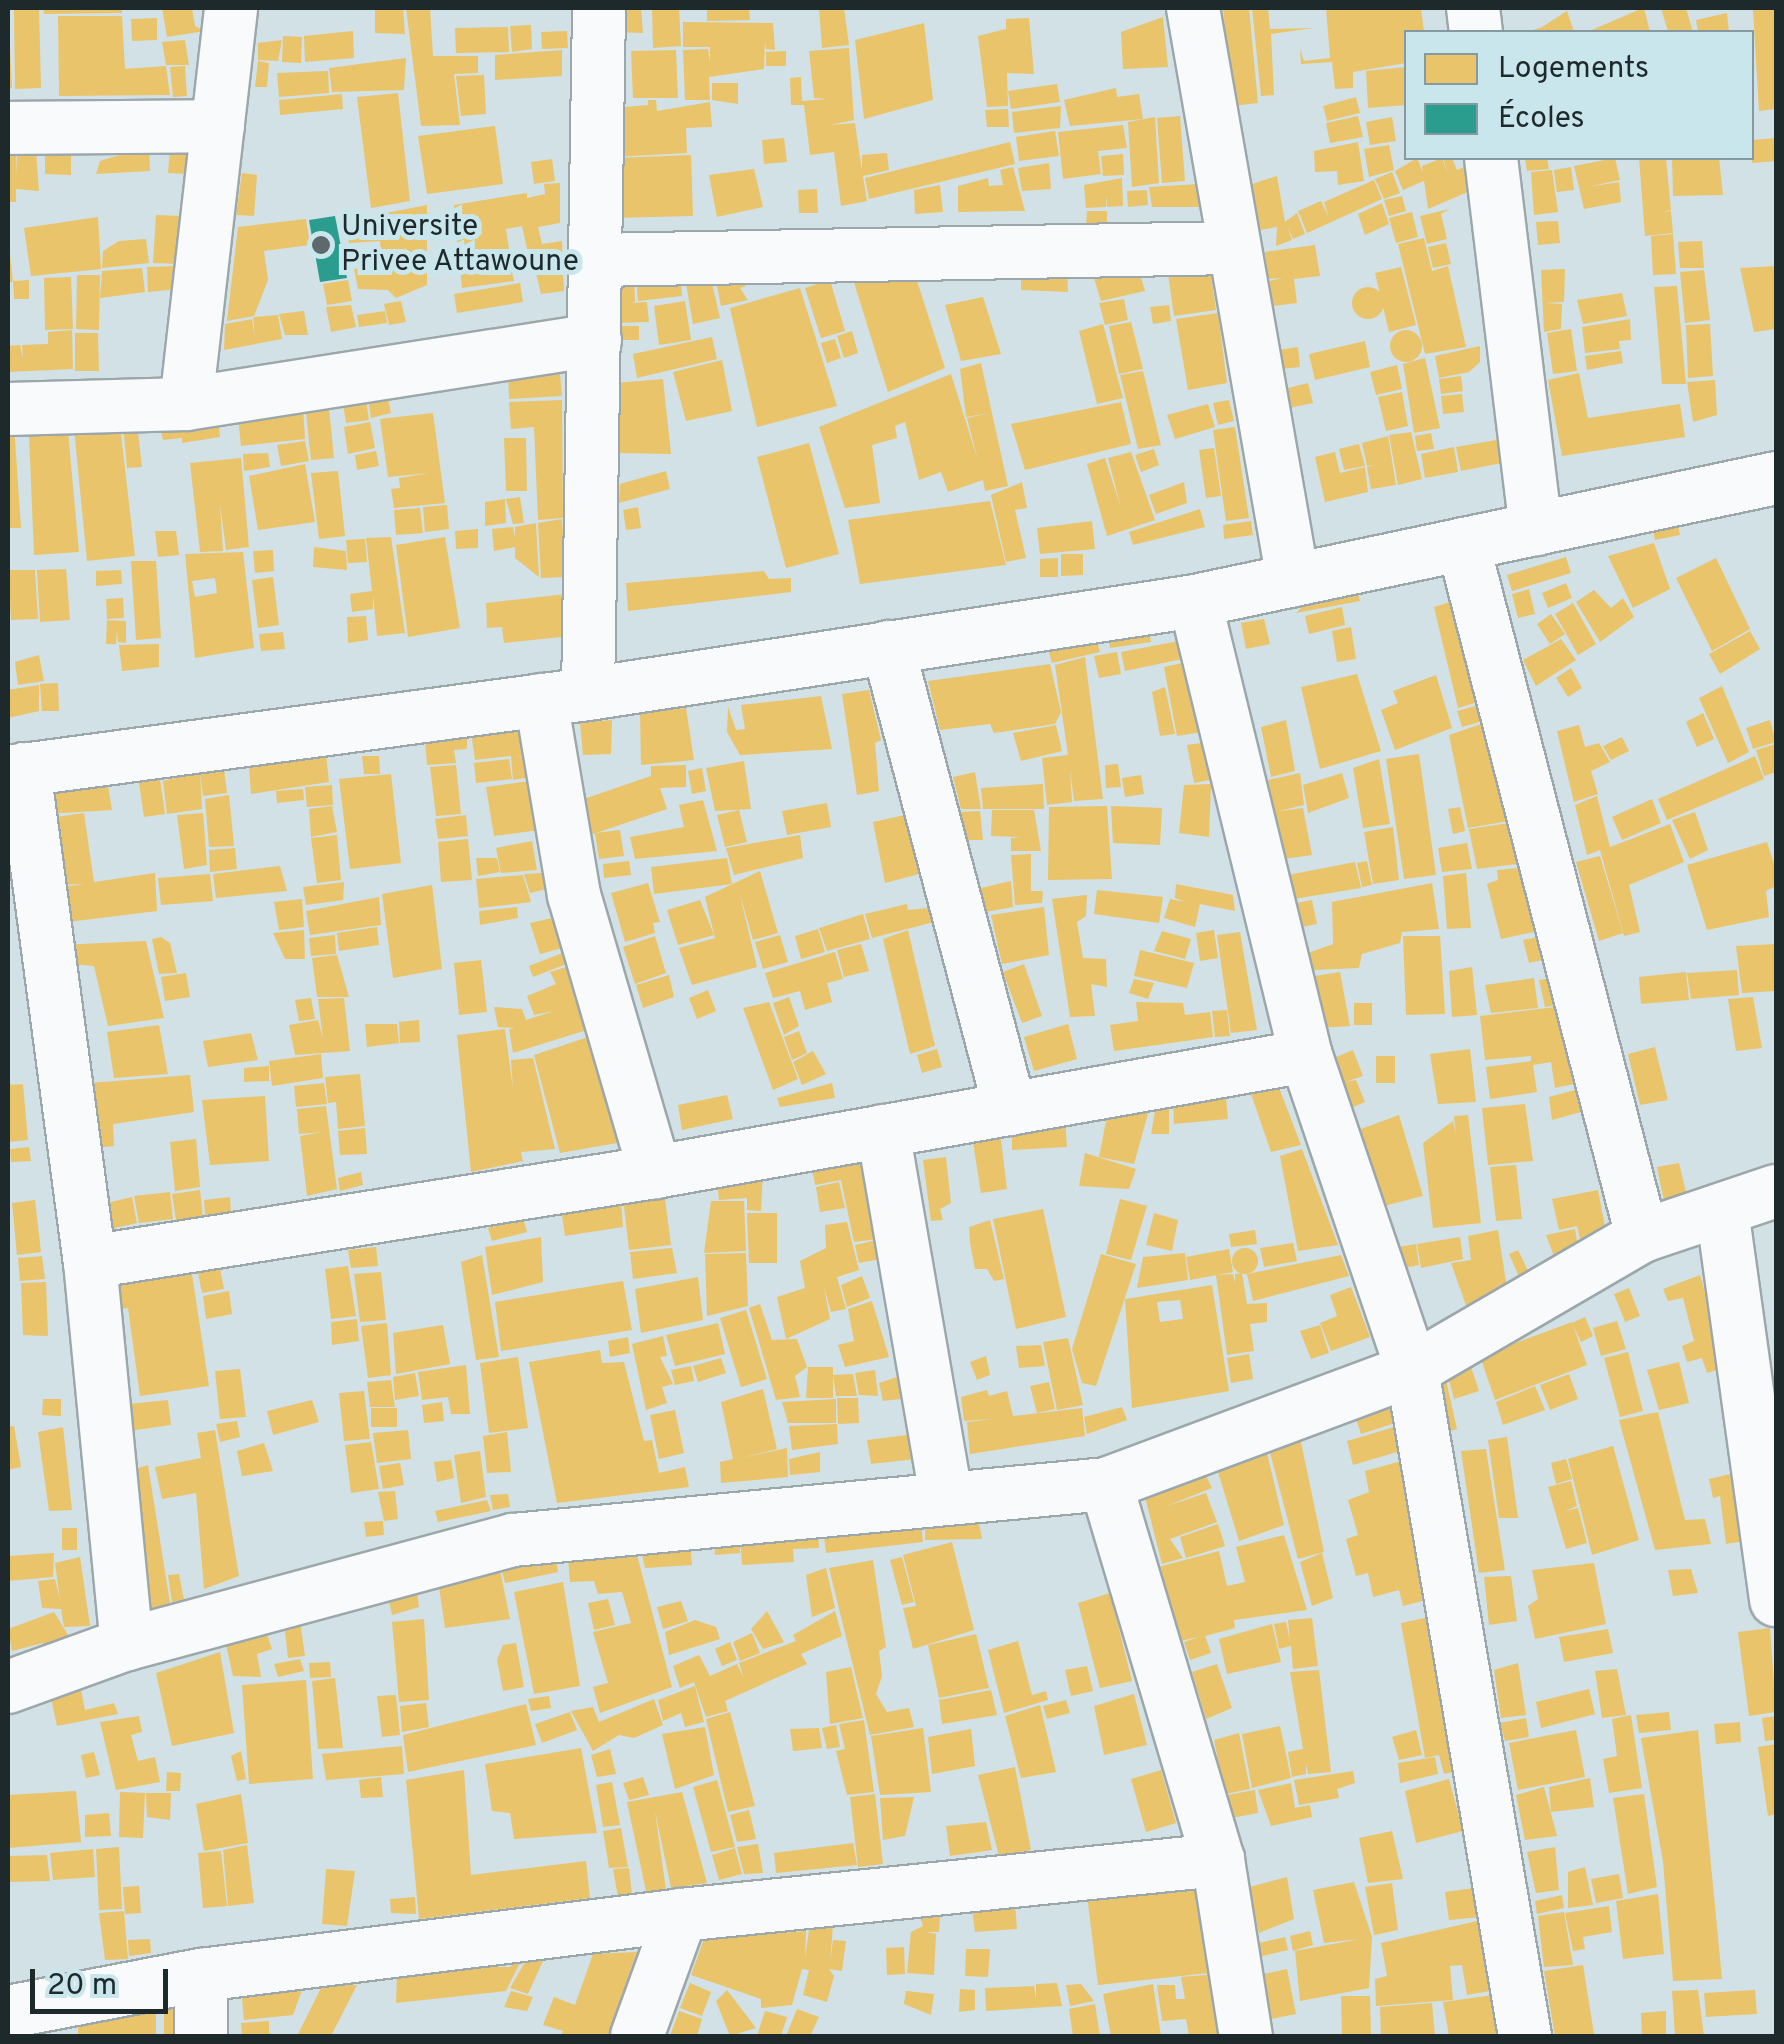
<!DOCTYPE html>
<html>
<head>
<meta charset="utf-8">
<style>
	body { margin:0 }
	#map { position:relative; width:1784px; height:2044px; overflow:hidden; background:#d2e1e5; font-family:Overpass,sans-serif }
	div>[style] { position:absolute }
	.homes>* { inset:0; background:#e9c46a }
	.round { border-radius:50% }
	.schools>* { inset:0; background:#2a9d8f }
	.roads { filter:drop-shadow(2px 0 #9ca7ab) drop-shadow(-2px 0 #9ca7ab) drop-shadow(0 2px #9ca7ab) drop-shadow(0 -2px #9ca7ab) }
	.minor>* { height:52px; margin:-26px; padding:0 26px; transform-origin:26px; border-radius:26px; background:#f8fafb }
	.dots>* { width:28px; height:28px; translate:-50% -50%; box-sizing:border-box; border:5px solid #cae6ed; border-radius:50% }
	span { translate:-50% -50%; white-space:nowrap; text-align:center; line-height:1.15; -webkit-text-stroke:10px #cae6ed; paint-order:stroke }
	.poi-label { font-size:30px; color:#1e292c }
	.left { translate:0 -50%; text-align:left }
	.frame { position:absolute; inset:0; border:10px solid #1e292c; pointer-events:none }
	.legend { position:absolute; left:1404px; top:30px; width:350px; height:130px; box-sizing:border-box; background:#cae6ed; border:2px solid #859aa0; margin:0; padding:12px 18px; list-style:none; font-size:30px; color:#1e292c }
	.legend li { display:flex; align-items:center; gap:20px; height:50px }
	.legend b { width:50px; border:2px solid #859aa0 }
	.scale { position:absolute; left:30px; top:1969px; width:138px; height:45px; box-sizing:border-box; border:5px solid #1e292c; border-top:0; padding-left:12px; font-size:30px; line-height:35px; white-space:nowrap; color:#1e292c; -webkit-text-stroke:8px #cae6ed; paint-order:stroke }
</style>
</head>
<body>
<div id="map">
	<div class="homes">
		<div style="clip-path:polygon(8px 8px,12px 88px,8px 89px)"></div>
		<div style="clip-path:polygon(14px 8px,39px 8px,41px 88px,15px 89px)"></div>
		<div style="clip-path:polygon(43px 8px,122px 8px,122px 13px,44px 14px)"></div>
		<div style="clip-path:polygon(162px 8px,192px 8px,195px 26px,205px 31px,167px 37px)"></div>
		<div style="clip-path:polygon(375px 8px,403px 8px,405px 34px,375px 33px)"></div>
		<div style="clip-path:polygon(406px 8px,430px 8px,433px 56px,478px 56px,478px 73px,454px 74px,460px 125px,421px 126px)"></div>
		<div style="clip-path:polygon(617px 8px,641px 8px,643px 33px,616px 32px)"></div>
		<div style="clip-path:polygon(652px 8px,679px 8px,681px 46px,653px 48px)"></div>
		<div style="clip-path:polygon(707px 8px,749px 8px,750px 20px,707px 21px)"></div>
		<div style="clip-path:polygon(819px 8px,844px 8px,849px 45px,822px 48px)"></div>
		<div style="clip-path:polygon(1223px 8px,1249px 8px,1258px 103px,1232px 106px)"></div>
		<div style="clip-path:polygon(1252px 8px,1268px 8px,1270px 29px,1313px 28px,1271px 34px,1274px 95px,1261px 96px)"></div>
		<div style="clip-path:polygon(1326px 8px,1421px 8px,1424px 32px,1406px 32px,1406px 63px,1353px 72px,1353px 88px,1335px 89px,1332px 62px,1301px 64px,1300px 49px,1304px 61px,1330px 58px)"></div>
		<div style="clip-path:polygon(1644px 8px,1650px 32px,1587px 32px,1643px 8px)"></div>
		<div style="clip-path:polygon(1661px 8px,1686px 8px,1693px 32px,1668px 32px)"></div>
		<div style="clip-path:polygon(1771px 8px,1776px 11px,1776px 109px,1759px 111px,1753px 10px)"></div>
		<div style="clip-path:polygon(1567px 11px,1574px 32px,1527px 32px,1542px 27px)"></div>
		<div style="clip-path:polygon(1727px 13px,1729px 32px,1698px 32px,1696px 20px)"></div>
		<div style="clip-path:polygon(58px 16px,122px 16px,125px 69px,166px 66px,170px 95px,59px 96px)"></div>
		<div style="clip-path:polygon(1163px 17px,1168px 67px,1123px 69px,1121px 32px)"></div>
		<div style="clip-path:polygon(157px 18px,157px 40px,132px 41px,131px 19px)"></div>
		<div style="clip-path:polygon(1029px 18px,1034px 74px,1007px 73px,1008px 106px,987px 107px,978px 36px,1006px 29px,1006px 19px)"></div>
		<div style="clip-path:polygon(683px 22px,773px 23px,775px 50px,766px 49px,765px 41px,764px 69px,709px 77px,710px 100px,685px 100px,683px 50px,708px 49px,710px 63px,710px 47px,683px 47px)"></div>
		<div style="clip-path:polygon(924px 23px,933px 100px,864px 119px,855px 40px)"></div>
		<div style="clip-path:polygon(531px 25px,532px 49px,512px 52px,510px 26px)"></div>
		<div style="clip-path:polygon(508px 27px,509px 52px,456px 53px,455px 28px)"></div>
		<div style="clip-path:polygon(353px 31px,354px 58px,305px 62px,304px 36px)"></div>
		<div style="clip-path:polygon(567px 31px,568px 48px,542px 49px,541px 32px)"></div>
		<div style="clip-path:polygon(283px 36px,302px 37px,301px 63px,282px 62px)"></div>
		<div style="clip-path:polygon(185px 40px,189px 65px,166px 65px,162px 42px)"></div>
		<div style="clip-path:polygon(282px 40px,278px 61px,258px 60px,258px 43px)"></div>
		<div style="clip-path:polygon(849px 48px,854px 120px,830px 125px,855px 123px,862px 171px,862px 155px,887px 153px,889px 170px,863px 176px,867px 201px,841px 206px,834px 152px,810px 155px,804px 105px,791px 105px,790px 78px,801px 77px,802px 101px,827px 99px,814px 98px,809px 51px)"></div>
		<div style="clip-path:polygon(562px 50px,562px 76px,495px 80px,495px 55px)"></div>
		<div style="clip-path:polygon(676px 50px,678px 98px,633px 98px,631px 51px)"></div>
		<div style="clip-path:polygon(786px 51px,786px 66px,766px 66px,766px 52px)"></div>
		<div style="clip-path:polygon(406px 58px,404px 90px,332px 92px,329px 68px)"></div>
		<div style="clip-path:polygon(258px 61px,269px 63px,267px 87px,255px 87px)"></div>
		<div style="clip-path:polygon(185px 66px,187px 96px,173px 97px,170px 67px)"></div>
		<div style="clip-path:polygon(1406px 67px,1406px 105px,1368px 108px,1366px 71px)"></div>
		<div style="clip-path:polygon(328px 71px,329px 93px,279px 97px,277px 73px)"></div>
		<div style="clip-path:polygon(484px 75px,486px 114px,461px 116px,456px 76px)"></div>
		<div style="clip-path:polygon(712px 83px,738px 83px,738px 104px,712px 100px)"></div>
		<div style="clip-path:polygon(1057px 84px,1060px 102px,1011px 109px,1008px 91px)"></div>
		<div style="clip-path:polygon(1116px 88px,1117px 97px,1139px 94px,1143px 119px,1070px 126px,1064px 100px)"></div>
		<div style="clip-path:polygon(398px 93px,410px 201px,371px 208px,357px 97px)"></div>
		<div style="clip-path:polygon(342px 94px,343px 109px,280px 115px,279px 100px)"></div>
		<div style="clip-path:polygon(1356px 97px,1360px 113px,1327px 121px,1323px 106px)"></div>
		<div style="clip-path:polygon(648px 100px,656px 100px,657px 111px,710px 102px,712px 127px,686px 128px,687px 153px,613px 157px,613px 108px,648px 105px)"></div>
		<div style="clip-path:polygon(1061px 106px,1060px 128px,1014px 133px,1012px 112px)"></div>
		<div style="clip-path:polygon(1008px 109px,1009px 127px,987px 127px,985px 110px)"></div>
		<div style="clip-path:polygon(1180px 116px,1185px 181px,1162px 183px,1157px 118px)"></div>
		<div style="clip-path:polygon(1358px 116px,1363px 137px,1330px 143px,1326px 123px)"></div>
		<div style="clip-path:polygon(1155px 117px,1159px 183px,1132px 187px,1128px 122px)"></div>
		<div style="clip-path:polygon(1392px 117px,1396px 141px,1370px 145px,1366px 122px)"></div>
		<div style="clip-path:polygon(1123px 125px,1127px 148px,1098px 151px,1101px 174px,1063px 179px,1058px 132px)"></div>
		<div style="clip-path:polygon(495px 126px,503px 184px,427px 194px,418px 136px)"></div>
		<div style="clip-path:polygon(1055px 131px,1059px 156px,1019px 161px,1016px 137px)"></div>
		<div style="clip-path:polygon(784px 138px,787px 162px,764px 164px,762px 140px)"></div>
		<div style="clip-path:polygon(1776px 138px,1776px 161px,1752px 163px,1752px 140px)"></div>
		<div style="clip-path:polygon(1010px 142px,1015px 164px,869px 199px,865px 178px)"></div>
		<div style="clip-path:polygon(1358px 142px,1364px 181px,1338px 185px,1337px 171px,1315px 172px,1314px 151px)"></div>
		<div style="clip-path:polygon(1389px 145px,1394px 170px,1369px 177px,1364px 149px)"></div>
		<div style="clip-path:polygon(149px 146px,150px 171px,96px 174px,100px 161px)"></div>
		<div style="clip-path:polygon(170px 147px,190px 147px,188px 174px,168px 173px)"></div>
		<div style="clip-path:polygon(36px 151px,39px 191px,16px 189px,16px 202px,8px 202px,8px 153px,16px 153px,17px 177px,17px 152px)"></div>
		<div style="clip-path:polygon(45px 152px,71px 152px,71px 175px,45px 174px)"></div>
		<div style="clip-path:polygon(1123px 154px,1124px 175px,1103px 176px,1101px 156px)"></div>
		<div style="clip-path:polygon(691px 155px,693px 216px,613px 218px,615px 158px)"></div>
		<div style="clip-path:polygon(1417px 158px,1426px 180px,1403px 190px,1395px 171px)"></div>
		<div style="clip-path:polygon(1442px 158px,1448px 174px,1443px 158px,1452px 158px,1457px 170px,1468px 165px,1470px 191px,1428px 209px,1422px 166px,1432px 162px,1438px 178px,1432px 162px)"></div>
		<div style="clip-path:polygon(1525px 158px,1547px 158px,1549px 169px,1527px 171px)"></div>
		<div style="clip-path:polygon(1615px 158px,1620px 180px,1587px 187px,1619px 182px,1621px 202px,1584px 209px,1574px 166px)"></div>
		<div style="clip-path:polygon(1639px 158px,1666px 158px,1671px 210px,1661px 212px,1671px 211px,1673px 233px,1645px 236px)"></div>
		<div style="clip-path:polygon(1672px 158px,1719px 158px,1723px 195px,1673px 196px)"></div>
		<div style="clip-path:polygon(552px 159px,555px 181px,534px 184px,531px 162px)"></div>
		<div style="clip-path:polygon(1049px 163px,1051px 189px,1022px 191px,1018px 168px)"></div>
		<div style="clip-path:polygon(1013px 167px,1025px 211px,958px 212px,958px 186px,988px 178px,989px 186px,1003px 185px,1000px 170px)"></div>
		<div style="clip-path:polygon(1571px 167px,1574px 190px,1557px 192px,1554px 170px)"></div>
		<div style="clip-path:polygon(754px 169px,763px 207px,717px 217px,709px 175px)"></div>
		<div style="clip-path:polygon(1552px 170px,1558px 212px,1534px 215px,1531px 172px)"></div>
		<div style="clip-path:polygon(1392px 172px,1400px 193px,1384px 199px,1375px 179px)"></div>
		<div style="clip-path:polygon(242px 173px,257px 175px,254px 216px,236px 215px)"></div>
		<div style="clip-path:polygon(1277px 176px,1285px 222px,1297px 213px,1305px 234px,1293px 239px,1287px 225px,1292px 240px,1276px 246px,1277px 227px,1260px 230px,1252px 184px)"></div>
		<div style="clip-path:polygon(1122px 178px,1123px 206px,1107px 207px,1106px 195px,1106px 207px,1086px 208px,1084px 185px)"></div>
		<div style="clip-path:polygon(1374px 180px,1382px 199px,1307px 233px,1298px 211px,1321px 201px,1329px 218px,1324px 202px)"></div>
		<div style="clip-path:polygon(evenodd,560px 183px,560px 223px,538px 227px,542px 244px,562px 241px,564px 291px,541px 294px,535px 269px,512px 272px,514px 281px,462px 288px,454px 205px,527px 193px,527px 198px,545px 194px,544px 184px,560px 183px,522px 226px,528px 253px,510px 256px,506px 229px,522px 226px)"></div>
		<div style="clip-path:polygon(1198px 184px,1201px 207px,1152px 207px,1149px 187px)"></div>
		<div style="clip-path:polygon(940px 185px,943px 212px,915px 214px,914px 190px)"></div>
		<div style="clip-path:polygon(817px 189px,818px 213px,799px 213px,798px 190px)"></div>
		<div style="clip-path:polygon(1147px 190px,1148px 205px,1128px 207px,1127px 191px)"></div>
		<div style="clip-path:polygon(1402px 196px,1406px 211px,1389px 216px,1384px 200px)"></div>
		<div style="clip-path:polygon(1382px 203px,1389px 224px,1365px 235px,1358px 214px)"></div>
		<div style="clip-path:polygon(427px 205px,427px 285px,396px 298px,388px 290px,358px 289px,354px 269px,382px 266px,380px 241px,349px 243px,345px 221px)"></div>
		<div style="clip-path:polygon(1450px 209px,1441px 214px,1447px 239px,1427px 244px,1420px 216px)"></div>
		<div style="clip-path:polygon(1087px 211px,1107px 211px,1107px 226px,1086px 226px)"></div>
		<div style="clip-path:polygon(1412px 212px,1418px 237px,1396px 243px,1389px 218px)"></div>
		<div style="clip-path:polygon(156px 215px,182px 216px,179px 264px,153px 263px)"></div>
		<div style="clip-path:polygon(98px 217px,101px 269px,31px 276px,24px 228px)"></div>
		<div style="clip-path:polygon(306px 219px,310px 245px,264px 251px,268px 280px,254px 316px,227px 321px,238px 227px)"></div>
		<div style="clip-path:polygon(1558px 221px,1560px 243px,1538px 245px,1536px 222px)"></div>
		<div style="clip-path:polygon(1673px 234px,1676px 274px,1653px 275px,1651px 236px)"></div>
		<div style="clip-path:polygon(8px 237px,13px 281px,29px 280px,29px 299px,14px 299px,13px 281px,8px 284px)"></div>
		<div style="clip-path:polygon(1424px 238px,1432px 271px,1448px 266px,1466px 347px,1425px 354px,1398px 244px)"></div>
		<div style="clip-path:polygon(146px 239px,149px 263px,102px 268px,103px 251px,119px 241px)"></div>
		<div style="clip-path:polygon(1702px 241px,1704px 268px,1680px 268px,1678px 242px)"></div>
		<div style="clip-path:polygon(1446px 243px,1451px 264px,1433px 268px,1428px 247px)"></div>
		<div style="clip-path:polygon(1315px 245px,1320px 276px,1294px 279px,1297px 303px,1272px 306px,1269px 281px,1283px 278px,1268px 279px,1265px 252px)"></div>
		<div style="clip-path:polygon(1208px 255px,1216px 310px,1174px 316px,1166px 260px)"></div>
		<div style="clip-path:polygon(741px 259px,746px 286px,740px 288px,748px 300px,721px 306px,712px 262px)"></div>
		<div style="clip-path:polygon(910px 259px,945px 368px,888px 392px,848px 263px)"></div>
		<div style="clip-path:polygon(1137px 264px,1145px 291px,1101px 301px,1093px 275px)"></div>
		<div style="clip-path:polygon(708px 265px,720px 318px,693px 324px,684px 272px)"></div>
		<div style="clip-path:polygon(1021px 265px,1067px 267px,1068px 292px,1021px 290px)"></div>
		<div style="clip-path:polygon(177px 266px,178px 289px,148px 292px,147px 267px)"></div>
		<div style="clip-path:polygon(1776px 266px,1776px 329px,1754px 332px,1740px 268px)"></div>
		<div style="clip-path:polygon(1401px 267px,1416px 325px,1389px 332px,1375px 273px)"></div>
		<div style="clip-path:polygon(142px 268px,145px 292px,100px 298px,102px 271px)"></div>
		<div style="clip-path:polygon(1565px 269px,1564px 302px,1545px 303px,1562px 304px,1561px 329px,1544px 332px,1541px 270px)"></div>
		<div style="clip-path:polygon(1704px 270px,1710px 320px,1685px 323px,1680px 272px)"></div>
		<div style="clip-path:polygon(680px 271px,682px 296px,638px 301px,636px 277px)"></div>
		<div style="clip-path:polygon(77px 275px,100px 275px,99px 330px,76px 329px)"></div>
		<div style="clip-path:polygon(71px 277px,73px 329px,45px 330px,44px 278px)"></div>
		<div style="clip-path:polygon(634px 278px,635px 302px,629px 303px,647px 302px,649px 322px,613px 323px,614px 280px)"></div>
		<div style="clip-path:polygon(348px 280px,352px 301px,327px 305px,323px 284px)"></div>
		<div style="clip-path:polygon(830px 280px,845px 331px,821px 338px,805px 288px)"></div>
		<div style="clip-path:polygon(520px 283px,523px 302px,457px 313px,454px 294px)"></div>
		<div style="clip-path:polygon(1677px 286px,1686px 384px,1662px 384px,1654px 287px)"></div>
		<div class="round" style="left:1352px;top:287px;width:32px;height:32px"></div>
		<div style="clip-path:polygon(800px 288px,837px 406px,757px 427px,730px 308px)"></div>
		<div style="clip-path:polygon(1622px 293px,1627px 316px,1583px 324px,1577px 300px)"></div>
		<div style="clip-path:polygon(983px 297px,1001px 354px,961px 361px,945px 305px)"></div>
		<div style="clip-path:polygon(1124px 299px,1128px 320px,1105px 325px,1099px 303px)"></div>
		<div style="clip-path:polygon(401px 301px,406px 322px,389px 325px,384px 304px)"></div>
		<div style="clip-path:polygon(685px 301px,691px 340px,659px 345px,654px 306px)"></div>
		<div style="clip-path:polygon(351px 305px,356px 327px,331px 332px,326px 307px)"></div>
		<div style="clip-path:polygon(1169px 305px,1171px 321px,1153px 324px,1150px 307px)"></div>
		<div style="clip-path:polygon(304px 311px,308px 335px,285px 335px,279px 314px)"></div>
		<div style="clip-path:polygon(385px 311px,387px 323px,359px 327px,357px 315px)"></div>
		<div style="clip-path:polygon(1218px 313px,1227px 383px,1188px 390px,1176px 319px)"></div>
		<div style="clip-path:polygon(278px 315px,282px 339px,224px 350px,225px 324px,252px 319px,255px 339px,253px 317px)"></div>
		<div style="clip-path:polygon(1630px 319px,1631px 340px,1619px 341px,1620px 349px,1585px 353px,1582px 327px)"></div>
		<div style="clip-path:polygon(1131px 322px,1143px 369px,1119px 374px,1109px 326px)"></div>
		<div style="clip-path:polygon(1103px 324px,1123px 398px,1097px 404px,1079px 331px)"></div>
		<div style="clip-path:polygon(1710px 324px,1713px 376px,1688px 378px,1686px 325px)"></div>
		<div style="clip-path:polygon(614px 326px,639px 326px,639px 340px,614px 340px)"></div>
		<div style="clip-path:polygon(1571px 329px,1577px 371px,1553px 374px,1547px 333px)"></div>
		<div style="clip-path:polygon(72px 330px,73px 369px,8px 372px,8px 346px,20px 345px,23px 359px,22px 345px,48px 344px,48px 332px)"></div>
		<div class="round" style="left:1390px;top:330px;width:32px;height:32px"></div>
		<div style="clip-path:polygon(852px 331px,858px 353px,844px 358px,837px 336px)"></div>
		<div style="clip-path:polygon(75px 333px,98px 333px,99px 371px,75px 371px)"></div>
		<div style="clip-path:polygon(712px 337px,717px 359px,637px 378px,633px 354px)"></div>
		<div style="clip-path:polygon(835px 339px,841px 358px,827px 363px,821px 343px)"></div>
		<div style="clip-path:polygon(1365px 341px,1370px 367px,1315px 380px,1309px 354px)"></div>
		<div style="clip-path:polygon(1480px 346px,1480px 362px,1469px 372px,1439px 378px,1435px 356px)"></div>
		<div style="clip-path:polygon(1298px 347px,1300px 367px,1281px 369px,1278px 350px)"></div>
		<div style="clip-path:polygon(1621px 351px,1623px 363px,1587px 370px,1585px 356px)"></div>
		<div style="clip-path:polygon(1425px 358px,1440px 428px,1414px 433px,1403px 364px)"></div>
		<div style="clip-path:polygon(722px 360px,732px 411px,686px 421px,673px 372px)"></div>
		<div style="clip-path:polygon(559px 362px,562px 396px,509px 399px,508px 366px)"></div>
		<div style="clip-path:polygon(981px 363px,1008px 486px,985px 491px,983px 480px,948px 492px,941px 472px,919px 480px,905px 422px,895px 426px,897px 438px,872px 445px,880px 503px,845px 508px,819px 427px,951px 374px,978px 461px,967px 418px,989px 413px,966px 417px,960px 369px)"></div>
		<div style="clip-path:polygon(1397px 365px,1402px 389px,1376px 395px,1370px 372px)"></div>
		<div style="clip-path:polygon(1143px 371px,1161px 445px,1138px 449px,1120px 375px)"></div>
		<div style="clip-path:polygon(1579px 373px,1588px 418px,1680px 404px,1685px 437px,1562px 456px,1548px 380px)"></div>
		<div style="clip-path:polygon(1461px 376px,1463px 391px,1441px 394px,1439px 379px)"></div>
		<div style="clip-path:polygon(663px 379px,671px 454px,618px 453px,615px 383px)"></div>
		<div style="clip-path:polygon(1715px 380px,1717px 415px,1693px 422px,1687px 382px)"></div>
		<div style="clip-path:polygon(1308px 383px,1313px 403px,1289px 408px,1284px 389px)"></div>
		<div style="clip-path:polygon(386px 389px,391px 413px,371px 418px,367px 391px)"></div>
		<div style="clip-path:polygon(302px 391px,305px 439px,241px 446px,236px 397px)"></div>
		<div style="clip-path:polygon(1402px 392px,1408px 426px,1386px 431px,1378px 397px)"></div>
		<div style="clip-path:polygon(365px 393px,369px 420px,346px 423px,342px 397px)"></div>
		<div style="clip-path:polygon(1462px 394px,1464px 412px,1443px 414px,1441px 396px)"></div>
		<div style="clip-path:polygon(328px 398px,334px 458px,311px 460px,305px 403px)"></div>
		<div style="clip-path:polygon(562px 400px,563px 518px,538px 520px,534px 427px,511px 429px,509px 402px)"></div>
		<div style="clip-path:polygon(1229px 400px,1234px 421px,1218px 425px,1213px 403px)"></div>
		<div style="clip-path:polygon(1121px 402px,1131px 444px,1025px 470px,1011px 424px)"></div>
		<div style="clip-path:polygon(1208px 404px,1215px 427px,1175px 439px,1167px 415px)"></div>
		<div style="clip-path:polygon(433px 413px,445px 503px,394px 508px,391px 489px,400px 488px,399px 478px,429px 473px,388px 477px,380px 419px)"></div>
		<div style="clip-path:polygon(218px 416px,220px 437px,182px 443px,182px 438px,163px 440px,158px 421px)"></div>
		<div style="clip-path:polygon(370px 422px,375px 448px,348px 454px,344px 427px)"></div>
		<div style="clip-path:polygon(137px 424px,142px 467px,127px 468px,123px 425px)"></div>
		<div style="clip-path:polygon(8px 425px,14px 425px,21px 528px,8px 528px)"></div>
		<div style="clip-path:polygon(120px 425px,135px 556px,87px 561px,74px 429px)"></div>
		<div style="clip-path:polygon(1235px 427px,1249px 518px,1226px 521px,1213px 430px)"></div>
		<div style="clip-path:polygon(68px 431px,79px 552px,34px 555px,29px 434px)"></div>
		<div style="clip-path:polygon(1411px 432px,1422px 479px,1398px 485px,1389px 435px)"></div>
		<div style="clip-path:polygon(1431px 433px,1434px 449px,1417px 451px,1415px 436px)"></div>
		<div style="clip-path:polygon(1388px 436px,1396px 485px,1371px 489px,1367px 467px,1374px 465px,1367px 466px,1362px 443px)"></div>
		<div style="clip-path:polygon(504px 438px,526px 438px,527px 491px,506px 491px)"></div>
		<div style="clip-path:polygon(1502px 439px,1507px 462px,1461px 471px,1456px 447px)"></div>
		<div style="clip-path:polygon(305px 441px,309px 461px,281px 466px,277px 445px)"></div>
		<div style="clip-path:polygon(809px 443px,839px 554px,786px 568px,757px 457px)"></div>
		<div style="clip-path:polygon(1359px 444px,1365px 466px,1344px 470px,1339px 449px)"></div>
		<div style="clip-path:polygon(1454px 447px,1458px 472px,1425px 478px,1421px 454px)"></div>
		<div style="clip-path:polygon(1214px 448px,1221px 496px,1206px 498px,1199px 450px)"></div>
		<div style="clip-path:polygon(1154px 449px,1159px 465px,1141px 472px,1135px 455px)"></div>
		<div style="clip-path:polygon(376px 451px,379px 466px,357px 470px,355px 455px)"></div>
		<div style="clip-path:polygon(1131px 452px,1155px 520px,1107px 536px,1087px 464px,1105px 458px,1121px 508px,1108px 458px)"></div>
		<div style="clip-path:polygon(1335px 452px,1340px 473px,1365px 467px,1368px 492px,1325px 502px,1315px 457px)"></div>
		<div style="clip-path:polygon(268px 453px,270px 467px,244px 471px,243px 454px)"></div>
		<div style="clip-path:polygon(241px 458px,249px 547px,226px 550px,220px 504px,223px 551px,200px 552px,190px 463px)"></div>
		<div style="clip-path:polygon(305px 464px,315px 522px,258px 530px,249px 476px)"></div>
		<div style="clip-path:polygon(338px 471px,345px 536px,319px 539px,311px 473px)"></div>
		<div style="clip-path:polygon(666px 471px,670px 489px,619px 503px,620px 484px)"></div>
		<div style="clip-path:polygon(1022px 482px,1027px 508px,1015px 510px,1026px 558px,1006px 562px,991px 495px)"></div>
		<div style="clip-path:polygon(1184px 482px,1187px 503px,1156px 514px,1149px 495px)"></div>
		<div style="clip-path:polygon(520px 497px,524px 523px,513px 524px,506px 499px)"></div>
		<div style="clip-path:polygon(505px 499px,506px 523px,485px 526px,485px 502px)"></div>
		<div style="clip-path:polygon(990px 501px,1006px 565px,860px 584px,848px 520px)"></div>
		<div style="clip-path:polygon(447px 505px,449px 529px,425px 532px,423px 507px)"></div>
		<div style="clip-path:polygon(638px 507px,641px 528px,626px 530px,623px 510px)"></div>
		<div style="clip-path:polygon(420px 508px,423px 533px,396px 535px,394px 510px)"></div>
		<div style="clip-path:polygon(1200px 509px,1205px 527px,1133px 545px,1129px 532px)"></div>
		<div style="clip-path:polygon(1676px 516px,1680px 535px,1655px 540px,1651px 521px)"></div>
		<div style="clip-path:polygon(562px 519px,566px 577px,541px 578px,538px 523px)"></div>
		<div style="clip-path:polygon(1092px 521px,1095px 549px,1040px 554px,1037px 528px)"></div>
		<div style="clip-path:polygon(1251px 521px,1253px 535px,1224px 539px,1223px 525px)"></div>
		<div style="clip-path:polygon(536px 523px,539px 577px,515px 558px,515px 547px,494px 551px,492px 529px,513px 527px,515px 538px,515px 527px)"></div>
		<div style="clip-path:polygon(478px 529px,478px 548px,456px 549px,455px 531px)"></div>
		<div style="clip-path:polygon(155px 531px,176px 531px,179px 555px,158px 557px)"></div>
		<div style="clip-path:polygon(391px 537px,405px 633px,377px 636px,373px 595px,373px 609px,352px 612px,350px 594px,372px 591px,366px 538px)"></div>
		<div style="clip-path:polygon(445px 537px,460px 628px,408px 637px,396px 545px)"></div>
		<div style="clip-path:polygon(365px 539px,367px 562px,348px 563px,346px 540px)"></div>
		<div style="clip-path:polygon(1654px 543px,1670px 589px,1633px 608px,1608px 556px)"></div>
		<div style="clip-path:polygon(314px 547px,346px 551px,347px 570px,313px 567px)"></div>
		<div style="clip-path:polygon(273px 550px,274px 571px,255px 573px,253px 551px)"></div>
		<div style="clip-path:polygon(evenodd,243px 552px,254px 648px,195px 658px,185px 554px,243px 552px,215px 578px,217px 593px,195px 597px,192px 581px,215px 578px)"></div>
		<div style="clip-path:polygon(1061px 554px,1083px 554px,1083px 575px,1061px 576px)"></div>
		<div style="clip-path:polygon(1566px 557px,1571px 573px,1512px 591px,1507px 575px)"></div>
		<div style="clip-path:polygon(1058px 558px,1058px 577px,1040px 577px,1040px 559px)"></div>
		<div style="clip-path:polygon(1716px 558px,1750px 629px,1712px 651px,1676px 578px)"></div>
		<div style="clip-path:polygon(131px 561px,156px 561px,161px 638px,136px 640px)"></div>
		<div style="clip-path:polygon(66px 569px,70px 620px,40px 622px,37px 570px)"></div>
		<div style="clip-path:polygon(8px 570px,35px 570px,38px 619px,11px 620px)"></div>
		<div style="clip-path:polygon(121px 570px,122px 584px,96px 586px,96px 571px)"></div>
		<div style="clip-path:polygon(764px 571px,769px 579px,791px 578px,791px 592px,628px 611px,626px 583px)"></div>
		<div style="clip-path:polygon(273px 577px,279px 625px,258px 628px,252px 580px)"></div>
		<div style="clip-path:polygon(1355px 581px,1360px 601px,1296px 613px,1318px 591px,1323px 601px,1319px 588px)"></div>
		<div style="clip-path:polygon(1566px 583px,1572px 598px,1548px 608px,1542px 593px)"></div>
		<div style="clip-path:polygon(1529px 589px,1535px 614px,1518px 618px,1512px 594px)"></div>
		<div style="clip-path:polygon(1594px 590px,1611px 608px,1623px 598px,1634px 617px,1600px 642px,1576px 602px)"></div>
		<div style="clip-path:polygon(567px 594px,563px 620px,569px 619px,571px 636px,504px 643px,502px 627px,487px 628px,486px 603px)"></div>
		<div style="clip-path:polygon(123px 598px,124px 618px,107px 619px,106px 599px)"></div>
		<div style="clip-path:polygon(1460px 599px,1485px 700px,1458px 708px,1434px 607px)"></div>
		<div style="clip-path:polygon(1573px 603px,1596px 644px,1578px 655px,1555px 614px)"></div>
		<div style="clip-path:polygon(1342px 607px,1345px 625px,1309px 634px,1305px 616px)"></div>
		<div style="clip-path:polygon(1551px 614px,1565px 634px,1550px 644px,1537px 624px)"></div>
		<div style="clip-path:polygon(366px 616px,368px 640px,348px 643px,347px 617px)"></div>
		<div style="clip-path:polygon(1264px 619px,1270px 644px,1246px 649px,1241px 623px)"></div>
		<div style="clip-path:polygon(107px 620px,126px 621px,126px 643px,118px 642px,117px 631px,116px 644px,106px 644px)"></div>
		<div style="clip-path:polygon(1148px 622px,1151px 642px,1110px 648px,1107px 628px)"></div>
		<div style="clip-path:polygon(1351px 627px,1356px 659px,1337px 662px,1332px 631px)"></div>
		<div style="clip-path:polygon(1750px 631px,1760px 649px,1720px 674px,1709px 654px)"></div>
		<div style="clip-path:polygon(283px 632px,285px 649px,261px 651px,259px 634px)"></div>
		<div style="clip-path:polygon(1095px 633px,1100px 652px,1052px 663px,1045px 638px)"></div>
		<div style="clip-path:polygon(1561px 639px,1576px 660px,1536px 686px,1523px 660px)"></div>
		<div style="clip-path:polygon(1184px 640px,1187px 658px,1125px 671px,1121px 652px)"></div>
		<div style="clip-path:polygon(159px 644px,159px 667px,122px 671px,119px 645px)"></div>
		<div style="clip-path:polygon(1117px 652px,1121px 674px,1099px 678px,1094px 656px)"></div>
		<div style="clip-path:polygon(39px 655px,44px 681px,18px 685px,15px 662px)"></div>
		<div style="clip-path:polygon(1085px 657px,1103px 799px,1074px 801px,1070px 769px,1072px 802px,1047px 805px,1042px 758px,1068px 755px,1055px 665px)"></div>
		<div style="clip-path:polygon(1191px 661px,1202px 732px,1177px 736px,1164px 667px)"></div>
		<div style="clip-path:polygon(1050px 664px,1061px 712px,1055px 724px,994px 733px,990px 724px,940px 730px,928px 681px)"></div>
		<div style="clip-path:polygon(1571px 668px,1582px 688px,1568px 697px,1556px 678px)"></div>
		<div style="clip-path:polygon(1357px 674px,1381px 751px,1320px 769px,1301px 687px)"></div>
		<div style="clip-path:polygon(1436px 675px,1452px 728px,1395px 750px,1381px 710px,1398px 703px,1393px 691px)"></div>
		<div style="clip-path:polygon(58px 683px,59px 711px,42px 711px,40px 684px)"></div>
		<div style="clip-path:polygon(39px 685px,39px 711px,8px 718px,8px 690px)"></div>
		<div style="clip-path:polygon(1722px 686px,1749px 752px,1728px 763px,1699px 698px)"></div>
		<div style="clip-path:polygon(1165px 687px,1175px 734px,1160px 736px,1152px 692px)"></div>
		<div style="clip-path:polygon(869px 690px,881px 740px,875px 743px,879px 791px,857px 795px,842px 694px)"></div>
		<div style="clip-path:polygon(821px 696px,832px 749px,740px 755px,727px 732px,728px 707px,736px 730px,745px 729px,741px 705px)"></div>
		<div style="clip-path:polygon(1486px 703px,1490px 719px,1462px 727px,1457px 711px)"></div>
		<div style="clip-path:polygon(686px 708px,694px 760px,641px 765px,640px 711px)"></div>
		<div style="clip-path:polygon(1703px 713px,1714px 739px,1697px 747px,1686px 722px)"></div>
		<div style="clip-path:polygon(612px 720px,611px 754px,583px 755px,580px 723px)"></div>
		<div style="clip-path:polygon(1286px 720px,1295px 771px,1271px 777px,1261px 727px)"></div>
		<div style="clip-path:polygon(1770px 720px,1776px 742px,1753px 749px,1746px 728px)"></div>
		<div style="clip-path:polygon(1490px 721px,1514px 820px,1468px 828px,1449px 735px)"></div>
		<div style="clip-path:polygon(526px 725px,528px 754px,515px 757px,529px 755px,531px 777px,513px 780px,511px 756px,475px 760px,471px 732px)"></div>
		<div style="clip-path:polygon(1056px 725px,1062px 751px,1021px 761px,1013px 733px)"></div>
		<div style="clip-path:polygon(1579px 725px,1585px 747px,1599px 743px,1610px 762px,1591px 771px,1598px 794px,1574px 802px,1557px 731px)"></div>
		<div style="clip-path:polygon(467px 731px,467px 749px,454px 750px,456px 763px,427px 765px,425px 740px)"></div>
		<div style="clip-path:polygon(1622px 737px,1629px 751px,1611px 760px,1603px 746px)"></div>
		<div style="clip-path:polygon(1208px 742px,1214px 779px,1194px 783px,1187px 745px)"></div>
		<div style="clip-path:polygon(1776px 744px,1776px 772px,1764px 776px,1756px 750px)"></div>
		<div style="clip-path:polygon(326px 754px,329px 782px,251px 794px,249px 767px)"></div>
		<div style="clip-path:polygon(1419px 754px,1436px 875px,1404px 879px,1386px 759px)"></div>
		<div style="clip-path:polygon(362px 756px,379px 756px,380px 774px,364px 774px)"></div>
		<div style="clip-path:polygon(1755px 756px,1764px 779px,1667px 820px,1658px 799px)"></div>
		<div style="clip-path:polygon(509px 759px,512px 779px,476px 783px,474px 763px)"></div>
		<div style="clip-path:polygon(1379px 759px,1390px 824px,1363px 828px,1353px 768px)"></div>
		<div style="clip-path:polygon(744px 761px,751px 809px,715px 811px,706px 768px)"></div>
		<div style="clip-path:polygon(1118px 764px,1121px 787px,1106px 788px,1105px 765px)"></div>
		<div style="clip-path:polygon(456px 765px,461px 814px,436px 816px,430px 767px)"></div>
		<div style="clip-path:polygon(686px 765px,686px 787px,660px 788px,667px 809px,584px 837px,572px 803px,651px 776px,651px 766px)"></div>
		<div style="clip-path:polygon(105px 768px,112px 810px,46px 814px,45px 778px)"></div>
		<div style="clip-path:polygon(702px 768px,706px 791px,692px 794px,688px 771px)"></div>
		<div style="clip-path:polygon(224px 769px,227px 793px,203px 796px,200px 773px)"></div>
		<div style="clip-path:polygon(200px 772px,202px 809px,167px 814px,163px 781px)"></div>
		<div style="clip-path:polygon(975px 772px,981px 809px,961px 809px,953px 777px)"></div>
		<div style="clip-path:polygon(1300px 773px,1304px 805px,1279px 811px,1303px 808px,1312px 855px,1284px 859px,1268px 780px)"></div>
		<div style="clip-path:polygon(1342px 773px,1349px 798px,1308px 813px,1303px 785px)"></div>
		<div style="clip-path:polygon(391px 774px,401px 863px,350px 869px,339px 779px)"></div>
		<div style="clip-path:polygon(1141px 775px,1144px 794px,1125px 797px,1122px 778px)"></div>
		<div style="clip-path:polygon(160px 779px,165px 814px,144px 817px,139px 783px)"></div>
		<div style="clip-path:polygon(537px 780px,547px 829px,494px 836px,486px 787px)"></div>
		<div style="clip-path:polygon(1043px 784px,1044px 809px,983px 809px,981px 788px)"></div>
		<div style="clip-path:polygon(1211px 784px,1209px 837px,1179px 833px,1184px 785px)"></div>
		<div style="clip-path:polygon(332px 785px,333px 805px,307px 807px,305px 787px)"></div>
		<div style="clip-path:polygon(303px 789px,304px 800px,277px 803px,276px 791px)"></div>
		<div style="clip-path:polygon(229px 795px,234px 846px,209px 847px,205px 799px)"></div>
		<div style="clip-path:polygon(1597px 796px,1610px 847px,1670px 824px,1684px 862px,1629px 885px,1640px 932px,1624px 936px,1600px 850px,1587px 855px,1575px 805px)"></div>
		<div style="clip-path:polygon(1652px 799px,1661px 823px,1622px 840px,1612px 817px)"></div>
		<div style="clip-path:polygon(703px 800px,717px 851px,635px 859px,630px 837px,684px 827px,679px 805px)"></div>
		<div style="clip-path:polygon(827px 803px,831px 827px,787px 835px,782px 811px)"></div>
		<div style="clip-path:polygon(332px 806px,337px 832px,311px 837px,309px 809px)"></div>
		<div style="clip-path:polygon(1107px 806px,1112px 879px,1048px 880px,1049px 807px)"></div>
		<div style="clip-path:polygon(1111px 806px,1162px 808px,1160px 845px,1113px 843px)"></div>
		<div style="clip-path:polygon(1460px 807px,1465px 831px,1453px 834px,1448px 809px)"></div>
		<div style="clip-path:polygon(739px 810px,747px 842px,725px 847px,717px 815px)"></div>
		<div style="clip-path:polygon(992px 810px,1034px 810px,1041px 851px,1011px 851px,1011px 838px,1021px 837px,991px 836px)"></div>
		<div style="clip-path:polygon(980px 811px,983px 840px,966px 840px,960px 812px)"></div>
		<div style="clip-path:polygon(1695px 812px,1708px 850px,1690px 859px,1672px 820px)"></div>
		<div style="clip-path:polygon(84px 813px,94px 882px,155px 873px,157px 911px,60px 923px,56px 888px,84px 884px,56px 885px,49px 818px)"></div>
		<div style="clip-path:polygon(203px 813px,207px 865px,184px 869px,177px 815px)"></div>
		<div style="clip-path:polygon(466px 815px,468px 836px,438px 839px,435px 819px)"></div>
		<div style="clip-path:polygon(905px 815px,919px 874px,885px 883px,873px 822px)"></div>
		<div style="clip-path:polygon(1516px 822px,1525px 863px,1477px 869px,1469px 829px)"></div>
		<div style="clip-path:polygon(1393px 827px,1399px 880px,1373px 884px,1364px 832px)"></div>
		<div style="clip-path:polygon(620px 830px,624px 856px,599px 859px,595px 833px)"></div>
		<div style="clip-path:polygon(337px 835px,341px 880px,317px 883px,311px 838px)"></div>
		<div style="clip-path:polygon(800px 835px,803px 858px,734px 875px,726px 848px)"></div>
		<div style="clip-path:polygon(468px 839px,472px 880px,441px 882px,438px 842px)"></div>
		<div style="clip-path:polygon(532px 841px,537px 870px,501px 873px,496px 848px)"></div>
		<div style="clip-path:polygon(1767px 842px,1776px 870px,1776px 886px,1766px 891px,1769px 917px,1707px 930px,1687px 865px)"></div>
		<div style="clip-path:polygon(1467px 843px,1472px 869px,1442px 872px,1438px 848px)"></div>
		<div style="clip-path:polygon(235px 848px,237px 869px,210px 872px,209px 850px)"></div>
		<div style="clip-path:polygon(1031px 854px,1031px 891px,1043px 891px,1042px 903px,1015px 905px,1011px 855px)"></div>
		<div style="clip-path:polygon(1600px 856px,1623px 933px,1599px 941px,1576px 862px)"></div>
		<div style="clip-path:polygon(476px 858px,497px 858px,500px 872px,478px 876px)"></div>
		<div style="clip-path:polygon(727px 858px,732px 884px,654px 894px,651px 867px)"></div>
		<div style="clip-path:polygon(629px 861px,631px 875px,604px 878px,603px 864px)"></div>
		<div style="clip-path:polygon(1367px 861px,1372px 885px,1362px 887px,1357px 863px)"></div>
		<div style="clip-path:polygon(1355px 862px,1361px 888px,1294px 899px,1288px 875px)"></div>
		<div style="clip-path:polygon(280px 866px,287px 891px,216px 898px,213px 874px)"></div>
		<div style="clip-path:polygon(1530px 867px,1547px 929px,1501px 939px,1487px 884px,1498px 880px,1497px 870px)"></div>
		<div style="clip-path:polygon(760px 871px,778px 933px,753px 940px,739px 891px,757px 967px,692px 985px,679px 948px,715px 938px,705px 897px)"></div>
		<div style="clip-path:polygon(542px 873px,551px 888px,530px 893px,524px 874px)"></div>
		<div style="clip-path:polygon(1466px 873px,1471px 928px,1447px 929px,1443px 876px)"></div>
		<div style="clip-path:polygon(210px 874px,213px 901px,161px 905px,158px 878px)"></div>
		<div style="clip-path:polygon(523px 875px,531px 902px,479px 908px,476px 879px)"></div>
		<div style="clip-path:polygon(1011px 881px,1013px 907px,986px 912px,981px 888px)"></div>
		<div style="clip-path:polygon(344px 882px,343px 900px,306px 905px,303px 887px)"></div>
		<div style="clip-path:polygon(648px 883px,660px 922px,653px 923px,655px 933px,625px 942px,611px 893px)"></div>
		<div style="clip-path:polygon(1432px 883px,1439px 929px,1402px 932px,1400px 943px,1362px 954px,1359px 968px,1313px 970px,1308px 953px,1333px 944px,1332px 902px)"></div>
		<div style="clip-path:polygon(1176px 884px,1233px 895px,1235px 911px,1200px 904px,1195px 927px,1164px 918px,1170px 899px,1186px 902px,1175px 898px)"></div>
		<div style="clip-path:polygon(432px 885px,442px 969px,393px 978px,382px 894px)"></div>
		<div style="clip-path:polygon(1097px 890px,1163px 897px,1159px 923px,1094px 914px)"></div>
		<div style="clip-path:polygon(1087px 895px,1086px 916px,1077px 922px,1083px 958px,1106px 959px,1107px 987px,1091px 984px,1095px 1016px,1070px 1017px,1052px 899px)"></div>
		<div style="clip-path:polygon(379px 897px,381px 925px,310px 935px,306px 911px)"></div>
		<div style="clip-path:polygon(302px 899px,304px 927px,279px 930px,274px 902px)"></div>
		<div style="clip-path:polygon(700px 900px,714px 935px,678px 945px,667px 910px)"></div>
		<div style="clip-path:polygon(1312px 900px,1317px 924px,1297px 928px,1292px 904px)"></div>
		<div style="clip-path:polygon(907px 904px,908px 910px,928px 908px,934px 922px,872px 938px,865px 914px)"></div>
		<div style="clip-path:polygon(517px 907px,518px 918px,480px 925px,479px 911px)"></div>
		<div style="clip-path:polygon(1044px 907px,1049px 955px,1002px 964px,991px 915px)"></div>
		<div style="clip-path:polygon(863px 914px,870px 939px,827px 951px,819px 928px)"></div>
		<div style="clip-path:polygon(561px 916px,570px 946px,540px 954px,530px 923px)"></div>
		<div style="clip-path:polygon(377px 927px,379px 945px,339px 951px,337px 933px)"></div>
		<div style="clip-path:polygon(818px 929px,825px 952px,801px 959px,795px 936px)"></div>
		<div style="clip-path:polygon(304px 930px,305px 959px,285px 959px,273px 933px)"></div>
		<div style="clip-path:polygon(908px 930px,935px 1046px,910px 1054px,883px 939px)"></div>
		<div style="clip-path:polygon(1214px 930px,1218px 958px,1200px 961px,1196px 933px)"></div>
		<div style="clip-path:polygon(1162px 931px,1191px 939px,1185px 959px,1154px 951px)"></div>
		<div style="clip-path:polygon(1240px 932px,1257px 1030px,1231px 1033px,1217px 935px)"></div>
		<div style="clip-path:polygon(335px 935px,336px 954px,311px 956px,309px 938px)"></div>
		<div style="clip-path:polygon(780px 935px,788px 962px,763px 969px,755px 942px)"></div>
		<div style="clip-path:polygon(1549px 935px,1555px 957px,1529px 963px,1523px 940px)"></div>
		<div style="clip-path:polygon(655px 936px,666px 973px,635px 984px,623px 947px)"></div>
		<div style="clip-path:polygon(1403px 936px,1440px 936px,1445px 1014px,1406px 1015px)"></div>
		<div style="clip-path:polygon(161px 937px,170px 943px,177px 973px,159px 974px,152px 939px)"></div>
		<div style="clip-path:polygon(146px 941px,164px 1018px,108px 1026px,94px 966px,61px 963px,59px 945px)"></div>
		<div style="clip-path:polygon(861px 944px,869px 971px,844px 977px,837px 950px)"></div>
		<div style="clip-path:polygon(1776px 944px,1776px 991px,1742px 993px,1736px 946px)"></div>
		<div style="clip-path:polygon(570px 950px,574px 961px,533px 977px,529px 966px)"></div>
		<div style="clip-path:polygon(1140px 950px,1194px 963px,1187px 988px,1134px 976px)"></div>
		<div style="clip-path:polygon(835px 952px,843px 979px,827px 983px,832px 1002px,805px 1010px,800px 991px,773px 998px,765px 973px)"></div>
		<div style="clip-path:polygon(337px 955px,349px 997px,317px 997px,312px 958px)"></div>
		<div style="clip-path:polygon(481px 960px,487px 1012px,459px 1015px,454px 963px)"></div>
		<div style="clip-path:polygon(1024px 964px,1042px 1016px,1022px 1023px,1003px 972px)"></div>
		<div style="clip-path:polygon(573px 965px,606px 1024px,513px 1053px,509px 1029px,515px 1028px,498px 1027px,494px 1007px,522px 1009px,526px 1020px,554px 1011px,534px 1015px,527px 996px,556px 984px,550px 972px)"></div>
		<div style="clip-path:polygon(1472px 967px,1477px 1015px,1452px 1017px,1449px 971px)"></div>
		<div style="clip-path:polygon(1737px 970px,1739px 995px,1691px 999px,1687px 973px)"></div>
		<div style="clip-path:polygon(1340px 972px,1350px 1026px,1319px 1028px,1309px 977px)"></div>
		<div style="clip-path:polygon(1686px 972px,1689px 1000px,1641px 1004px,1639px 977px)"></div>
		<div style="clip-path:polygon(186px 973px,190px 997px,165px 1001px,161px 977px)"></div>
		<div style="clip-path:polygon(669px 975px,674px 997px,643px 1008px,636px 985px)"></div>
		<div style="clip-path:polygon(1534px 978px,1538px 1008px,1491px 1013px,1485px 985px)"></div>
		<div style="clip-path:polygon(1552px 978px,1557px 1005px,1545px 1007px,1539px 980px)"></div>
		<div style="clip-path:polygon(1134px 979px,1154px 983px,1148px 999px,1129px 993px)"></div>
		<div style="clip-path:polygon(708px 990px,716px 1011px,697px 1019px,689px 998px)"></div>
		<div style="clip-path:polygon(789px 997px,799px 1026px,784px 1035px,773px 1003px)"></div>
		<div style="clip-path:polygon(1753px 997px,1762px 1048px,1736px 1051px,1728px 999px)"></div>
		<div style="clip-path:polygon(311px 998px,315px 1019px,299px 1021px,295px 1000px)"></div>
		<div style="clip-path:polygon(344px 998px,350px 1051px,295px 1055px,289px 1025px,318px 1020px,323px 1039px,318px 999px)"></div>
		<div style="clip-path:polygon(769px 1002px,798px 1079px,773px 1090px,743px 1008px)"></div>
		<div style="clip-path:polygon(1136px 1002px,1183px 1003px,1185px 1015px,1210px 1012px,1213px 1037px,1114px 1051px,1110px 1025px,1138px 1021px)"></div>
		<div style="clip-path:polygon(1354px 1003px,1372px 1003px,1372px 1025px,1354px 1025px)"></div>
		<div style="clip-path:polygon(1573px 1005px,1591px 1080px,1555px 1088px,1551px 1062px,1533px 1065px,1537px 1092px,1490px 1099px,1486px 1067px,1531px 1061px,1531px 1056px,1485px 1060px,1480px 1016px)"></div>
		<div style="clip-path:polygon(1227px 1010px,1230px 1036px,1215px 1037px,1212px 1011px)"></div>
		<div style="clip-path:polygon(419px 1020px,420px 1042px,400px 1043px,399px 1022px)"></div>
		<div style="clip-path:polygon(365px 1024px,397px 1024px,399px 1043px,367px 1047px)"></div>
		<div style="clip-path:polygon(1068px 1024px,1077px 1059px,1034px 1071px,1024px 1037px)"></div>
		<div style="clip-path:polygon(159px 1025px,168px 1074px,114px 1078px,107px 1032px)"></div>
		<div style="clip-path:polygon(505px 1029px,513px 1089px,511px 1060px,533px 1058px,555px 1149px,521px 1152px,523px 1161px,471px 1172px,457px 1035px)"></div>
		<div style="clip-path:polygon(799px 1031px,807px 1053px,792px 1060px,784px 1037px)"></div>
		<div style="clip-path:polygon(251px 1033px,258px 1060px,208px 1067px,203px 1041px)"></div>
		<div style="clip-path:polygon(597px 1034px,634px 1140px,560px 1153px,534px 1055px)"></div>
		<div style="clip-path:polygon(1655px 1047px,1668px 1100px,1640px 1105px,1628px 1054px)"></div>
		<div style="clip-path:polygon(937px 1049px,942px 1067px,922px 1073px,917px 1055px)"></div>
		<div style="clip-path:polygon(1470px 1049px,1476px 1102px,1438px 1104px,1430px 1054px)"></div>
		<div style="clip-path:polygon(1353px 1050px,1363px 1076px,1345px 1082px,1356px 1080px,1365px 1102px,1346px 1110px,1329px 1060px)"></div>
		<div style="clip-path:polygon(813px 1051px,826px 1074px,802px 1085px,793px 1062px)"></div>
		<div style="clip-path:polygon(321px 1054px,323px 1078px,272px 1086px,269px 1061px)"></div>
		<div style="clip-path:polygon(1376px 1056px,1395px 1056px,1395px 1083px,1376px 1083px)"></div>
		<div style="clip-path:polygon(269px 1066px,269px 1081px,244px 1082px,244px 1068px)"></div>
		<div style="clip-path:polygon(360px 1074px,365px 1126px,338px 1129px,336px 1102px,328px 1103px,325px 1077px)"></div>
		<div style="clip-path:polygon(8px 1075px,11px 1085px,23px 1084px,28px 1140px,8px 1142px)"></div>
		<div style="clip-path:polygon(190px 1075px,194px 1112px,113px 1124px,114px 1146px,84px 1149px,77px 1084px)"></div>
		<div style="clip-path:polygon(324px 1083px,327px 1104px,296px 1107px,294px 1086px)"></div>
		<div style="clip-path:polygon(832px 1083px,835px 1098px,780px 1107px,777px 1098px)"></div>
		<div style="clip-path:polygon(1278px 1085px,1301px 1145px,1271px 1152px,1250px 1091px)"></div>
		<div style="clip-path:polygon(1575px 1090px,1581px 1112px,1552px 1120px,1549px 1097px)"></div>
		<div style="clip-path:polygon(727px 1095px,733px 1119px,682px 1130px,678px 1105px)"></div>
		<div style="clip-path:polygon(265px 1096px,269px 1161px,210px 1165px,202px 1100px)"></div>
		<div style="clip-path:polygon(1226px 1098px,1228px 1119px,1174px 1124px,1173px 1103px)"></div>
		<div style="clip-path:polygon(1151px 1103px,1134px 1164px,1099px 1157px,1109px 1106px)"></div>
		<div style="clip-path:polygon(1525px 1104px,1533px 1161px,1488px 1165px,1482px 1108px)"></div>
		<div style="clip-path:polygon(1064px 1105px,1067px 1147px,1012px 1150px,1012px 1111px)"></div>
		<div style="clip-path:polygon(326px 1106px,337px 1189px,307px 1196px,300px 1136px,322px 1132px,299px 1134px,297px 1109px)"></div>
		<div style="clip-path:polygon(1156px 1106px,1169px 1108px,1169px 1134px,1151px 1134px)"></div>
		<div style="clip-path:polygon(1399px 1115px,1423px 1196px,1376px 1208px,1350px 1133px)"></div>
		<div style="clip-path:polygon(1468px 1115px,1481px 1223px,1433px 1228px,1423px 1143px,1453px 1121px,1456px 1135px,1454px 1116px)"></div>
		<div style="clip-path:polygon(365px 1128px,367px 1154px,340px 1155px,338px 1131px)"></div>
		<div style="clip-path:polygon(1000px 1131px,1007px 1189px,981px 1193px,972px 1136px)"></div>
		<div style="clip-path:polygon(196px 1139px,200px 1187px,175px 1191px,170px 1142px)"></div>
		<div style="clip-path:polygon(29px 1147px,31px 1161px,11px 1162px,10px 1149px)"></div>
		<div style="clip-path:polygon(1302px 1149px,1338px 1245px,1298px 1251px,1280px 1156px)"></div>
		<div style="clip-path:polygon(1085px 1153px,1136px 1169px,1129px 1189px,1079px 1186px)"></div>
		<div style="clip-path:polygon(862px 1154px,878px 1239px,854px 1242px,841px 1180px,815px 1185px,811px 1162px)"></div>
		<div style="clip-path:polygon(946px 1157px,951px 1203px,940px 1209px,943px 1220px,931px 1221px,923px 1160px)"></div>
		<div style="clip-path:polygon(1679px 1163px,1691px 1213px,1668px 1220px,1657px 1167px)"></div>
		<div style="clip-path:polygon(1516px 1165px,1522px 1219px,1496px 1221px,1490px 1167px)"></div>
		<div style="clip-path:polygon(763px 1171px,761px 1211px,747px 1210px,747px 1198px,719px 1200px,717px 1182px)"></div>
		<div style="clip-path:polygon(361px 1172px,363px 1185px,340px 1191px,338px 1178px)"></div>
		<div style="clip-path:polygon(839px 1182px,845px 1208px,820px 1212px,816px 1187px)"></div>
		<div style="clip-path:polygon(200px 1190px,203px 1217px,176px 1220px,172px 1194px)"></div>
		<div style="clip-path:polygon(1598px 1190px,1607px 1238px,1581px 1243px,1577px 1226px,1559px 1230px,1552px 1199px)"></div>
		<div style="clip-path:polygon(664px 1191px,671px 1245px,629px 1250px,623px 1198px)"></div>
		<div style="clip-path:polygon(170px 1192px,173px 1219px,139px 1223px,134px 1196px)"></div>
		<div style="clip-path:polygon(132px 1197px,137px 1223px,97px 1232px,94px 1206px)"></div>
		<div style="clip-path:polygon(230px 1197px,231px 1212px,205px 1215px,204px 1200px)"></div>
		<div style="clip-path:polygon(1120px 1199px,1147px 1206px,1131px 1260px,1106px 1254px)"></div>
		<div style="clip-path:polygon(35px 1200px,41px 1252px,17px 1255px,12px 1203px)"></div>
		<div style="clip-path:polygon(621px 1200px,623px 1227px,565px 1236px,562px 1215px)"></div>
		<div style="clip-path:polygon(711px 1201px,744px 1201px,746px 1251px,704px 1253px)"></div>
		<div style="clip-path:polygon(1043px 1209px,1066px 1317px,1016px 1329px,993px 1219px)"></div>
		<div style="clip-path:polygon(747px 1213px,777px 1213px,777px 1263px,749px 1263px)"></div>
		<div style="clip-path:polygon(1154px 1213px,1178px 1220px,1172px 1251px,1146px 1245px)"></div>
		<div style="clip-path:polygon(523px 1218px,527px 1232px,492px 1241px,488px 1228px)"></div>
		<div style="clip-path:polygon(990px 1220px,1004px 1279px,994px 1281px,987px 1269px,975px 1269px,970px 1243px,969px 1227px)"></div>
		<div style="clip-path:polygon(847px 1222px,859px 1270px,837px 1277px,846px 1309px,831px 1312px,824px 1287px,830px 1319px,786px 1339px,777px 1297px,805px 1288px,800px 1261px,826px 1248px,825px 1225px)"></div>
		<div style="clip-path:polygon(1575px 1229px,1578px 1246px,1558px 1267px,1546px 1235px)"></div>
		<div style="clip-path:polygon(1255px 1230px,1257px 1244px,1231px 1247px,1229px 1234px)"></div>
		<div style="clip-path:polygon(1498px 1230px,1507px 1288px,1467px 1308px,1451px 1263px,1471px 1260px,1468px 1236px)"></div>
		<div style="clip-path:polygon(541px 1237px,543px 1282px,492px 1295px,485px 1247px)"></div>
		<div style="clip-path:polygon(1460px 1237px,1463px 1259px,1421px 1268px,1417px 1244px)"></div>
		<div style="clip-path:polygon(877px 1240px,881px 1259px,859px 1263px,855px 1245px)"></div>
		<div style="clip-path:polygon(1293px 1243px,1297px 1261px,1264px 1267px,1260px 1248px)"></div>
		<div style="clip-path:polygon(1416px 1244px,1419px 1265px,1404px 1268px,1398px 1247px)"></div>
		<div style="clip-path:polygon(376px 1247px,378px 1266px,351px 1268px,348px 1250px)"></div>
		<div style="clip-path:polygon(672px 1248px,677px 1273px,633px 1279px,630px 1252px)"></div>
		<div class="round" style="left:1232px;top:1248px;width:26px;height:26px"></div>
		<div style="clip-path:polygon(1229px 1249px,1233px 1272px,1190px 1280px,1186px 1257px)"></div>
		<div style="clip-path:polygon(1518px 1250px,1531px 1277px,1521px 1281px,1509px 1254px)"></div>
		<div style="clip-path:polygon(746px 1253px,748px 1306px,707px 1316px,705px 1254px)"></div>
		<div style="clip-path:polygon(1185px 1253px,1188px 1280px,1137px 1288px,1143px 1257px)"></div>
		<div style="clip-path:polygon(1101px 1254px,1136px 1264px,1096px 1386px,1082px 1383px,1072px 1349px)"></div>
		<div style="clip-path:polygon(482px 1255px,499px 1357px,476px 1360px,461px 1262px)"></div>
		<div style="clip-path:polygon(1341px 1255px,1349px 1276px,1253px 1301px,1247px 1274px)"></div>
		<div style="clip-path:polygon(42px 1256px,45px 1279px,20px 1281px,18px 1258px)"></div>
		<div style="clip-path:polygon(348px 1266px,356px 1316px,331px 1319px,325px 1269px)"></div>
		<div style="clip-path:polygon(220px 1269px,224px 1289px,202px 1293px,198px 1273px)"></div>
		<div style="clip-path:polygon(381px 1272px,386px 1320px,360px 1322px,354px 1274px)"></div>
		<div style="clip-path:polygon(1242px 1273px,1247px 1304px,1267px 1303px,1267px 1322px,1250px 1324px,1254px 1351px,1227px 1355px,1216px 1275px,1233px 1274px,1235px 1283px,1235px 1274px)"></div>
		<div style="clip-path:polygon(192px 1274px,209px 1386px,140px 1396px,128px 1308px,106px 1311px,105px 1287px)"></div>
		<div style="clip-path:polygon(1700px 1275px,1727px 1367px,1707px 1373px,1702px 1358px,1687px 1362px,1682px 1346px,1694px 1341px,1683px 1298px,1668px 1301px,1663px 1289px)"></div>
		<div style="clip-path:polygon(862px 1276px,870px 1298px,847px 1307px,841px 1285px)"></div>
		<div style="clip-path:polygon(698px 1277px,703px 1320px,641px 1333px,635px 1289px)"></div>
		<div style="clip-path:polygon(623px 1281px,632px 1330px,501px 1351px,495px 1302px)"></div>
		<div style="clip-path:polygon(46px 1282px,48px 1336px,23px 1335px,21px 1283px)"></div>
		<div style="clip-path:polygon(evenodd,1212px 1285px,1229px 1391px,1132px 1408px,1125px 1299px,1212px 1285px,1180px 1300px,1183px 1319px,1160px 1322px,1157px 1302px,1180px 1300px)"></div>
		<div style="clip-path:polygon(1351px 1287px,1370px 1337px,1331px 1351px,1320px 1323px,1337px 1316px,1330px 1295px)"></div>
		<div style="clip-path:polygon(1629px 1288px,1640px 1316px,1625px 1322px,1614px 1294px)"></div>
		<div style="clip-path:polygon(229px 1291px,232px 1314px,206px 1319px,203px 1296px)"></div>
		<div style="clip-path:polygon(872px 1301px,889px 1357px,845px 1367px,838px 1345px,854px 1341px,848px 1309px)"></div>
		<div style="clip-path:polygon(760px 1304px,772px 1340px,797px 1339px,807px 1367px,795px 1376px,800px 1397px,776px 1400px,749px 1308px)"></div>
		<div style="clip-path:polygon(746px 1310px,767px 1379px,741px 1387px,720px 1318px)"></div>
		<div style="clip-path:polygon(1585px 1317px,1593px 1336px,1581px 1342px,1572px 1323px)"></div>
		<div style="clip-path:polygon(357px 1319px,359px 1341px,332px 1345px,331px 1322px)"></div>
		<div style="clip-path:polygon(1617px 1321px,1626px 1349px,1601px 1356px,1593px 1328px)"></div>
		<div style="clip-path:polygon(1572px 1322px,1587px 1365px,1495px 1400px,1480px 1356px)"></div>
		<div style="clip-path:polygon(387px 1323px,391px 1375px,368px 1378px,361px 1326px)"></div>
		<div style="clip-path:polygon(718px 1323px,725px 1354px,675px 1366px,666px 1335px)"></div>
		<div style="clip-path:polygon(443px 1325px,450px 1364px,396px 1374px,393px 1333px)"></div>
		<div style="clip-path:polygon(1320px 1325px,1329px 1353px,1311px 1359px,1300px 1331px)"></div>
		<div style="clip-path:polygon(663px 1336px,667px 1356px,660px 1357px,673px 1384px,662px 1387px,667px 1403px,646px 1410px,632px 1344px)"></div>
		<div style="clip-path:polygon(628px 1337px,630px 1353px,610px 1357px,608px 1341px)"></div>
		<div style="clip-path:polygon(1068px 1338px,1083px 1405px,1057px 1410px,1043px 1342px)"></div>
		<div style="clip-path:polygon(1041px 1345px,1045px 1366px,1019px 1368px,1016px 1346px)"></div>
		<div style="clip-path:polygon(600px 1350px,602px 1363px,624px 1362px,644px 1441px,652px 1440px,659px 1473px,685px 1467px,689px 1487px,557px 1503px,529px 1362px)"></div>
		<div style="clip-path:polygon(1628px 1352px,1643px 1411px,1620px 1417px,1604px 1358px)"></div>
		<div style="clip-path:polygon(1249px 1354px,1253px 1379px,1231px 1383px,1227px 1358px)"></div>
		<div style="clip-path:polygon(986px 1356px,990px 1375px,977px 1380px,970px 1362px)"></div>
		<div style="clip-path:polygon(518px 1357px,528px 1428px,489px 1433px,480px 1363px)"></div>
		<div style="clip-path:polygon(721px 1358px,726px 1373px,698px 1382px,693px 1366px)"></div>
		<div style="clip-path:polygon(1679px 1362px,1689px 1403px,1659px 1410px,1647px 1370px)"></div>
		<div style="clip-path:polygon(1470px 1364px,1479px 1391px,1454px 1399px,1446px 1369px)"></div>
		<div style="clip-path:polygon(466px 1365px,470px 1414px,451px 1414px,448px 1397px,422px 1400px,418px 1372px)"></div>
		<div style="clip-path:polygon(691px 1366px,694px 1381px,675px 1385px,671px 1370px)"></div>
		<div style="clip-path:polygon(808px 1367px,833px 1367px,833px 1398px,806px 1398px)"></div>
		<div style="clip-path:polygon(240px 1369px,246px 1417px,220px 1419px,215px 1371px)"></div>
		<div style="clip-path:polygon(875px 1370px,878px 1396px,859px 1395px,855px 1373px)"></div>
		<div style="clip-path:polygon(1444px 1371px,1457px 1429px,1443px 1433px,1431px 1375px)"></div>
		<div style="clip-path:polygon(415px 1373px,419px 1396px,395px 1400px,393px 1377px)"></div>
		<div style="clip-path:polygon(853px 1374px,857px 1396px,836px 1396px,833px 1375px)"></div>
		<div style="clip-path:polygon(1569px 1374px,1578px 1399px,1550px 1410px,1540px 1385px)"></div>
		<div style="clip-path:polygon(903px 1375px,908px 1398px,883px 1401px,879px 1383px)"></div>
		<div style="clip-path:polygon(391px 1380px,395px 1407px,370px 1407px,367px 1382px)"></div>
		<div style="clip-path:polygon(1049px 1382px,1055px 1409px,1037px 1413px,1030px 1386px)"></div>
		<div style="clip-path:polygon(1535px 1386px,1545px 1410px,1503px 1425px,1496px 1402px)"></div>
		<div style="clip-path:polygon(763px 1389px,777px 1449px,741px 1458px,787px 1448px,788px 1477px,721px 1483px,720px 1462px,733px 1459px,721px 1402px)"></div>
		<div style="clip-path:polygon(987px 1390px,989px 1396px,1007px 1391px,1013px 1416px,1082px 1408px,1085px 1436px,970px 1454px,967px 1422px,994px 1419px,964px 1421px,961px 1397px)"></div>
		<div style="clip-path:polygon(364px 1391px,370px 1439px,344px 1441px,339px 1393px)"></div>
		<div style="clip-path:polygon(858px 1398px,859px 1423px,838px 1424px,837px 1398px)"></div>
		<div style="clip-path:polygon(1394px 1398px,1398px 1422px,1361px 1434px,1353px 1410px)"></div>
		<div style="clip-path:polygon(43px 1399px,61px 1399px,61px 1416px,42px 1415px)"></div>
		<div style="clip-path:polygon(836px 1399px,836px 1423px,788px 1423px,782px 1402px)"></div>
		<div style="clip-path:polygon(168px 1400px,171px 1425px,122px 1432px,119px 1405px)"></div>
		<div style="clip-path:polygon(312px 1400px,319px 1422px,273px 1435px,267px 1411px)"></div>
		<div style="clip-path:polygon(442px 1402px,444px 1421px,424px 1423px,422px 1405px)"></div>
		<div style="clip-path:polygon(1122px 1407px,1127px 1420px,1087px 1434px,1084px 1417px)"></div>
		<div style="clip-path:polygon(371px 1408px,397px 1408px,397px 1427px,371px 1427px)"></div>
		<div style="clip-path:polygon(675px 1410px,684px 1453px,659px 1459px,650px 1415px)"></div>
		<div style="clip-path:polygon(1658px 1412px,1685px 1520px,1705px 1519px,1711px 1544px,1655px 1550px,1619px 1420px)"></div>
		<div style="clip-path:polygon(237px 1421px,240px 1437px,220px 1442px,216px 1424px)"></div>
		<div style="clip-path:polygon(837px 1424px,838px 1444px,792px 1450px,789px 1426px)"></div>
		<div style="clip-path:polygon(1401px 1425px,1407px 1449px,1353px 1465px,1347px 1441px)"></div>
		<div style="clip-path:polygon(14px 1426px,21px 1467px,8px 1470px,8px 1427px)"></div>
		<div style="clip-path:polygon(63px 1427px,72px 1510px,49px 1511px,38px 1432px)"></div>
		<div style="clip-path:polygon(1298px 1428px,1324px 1552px,1298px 1559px,1266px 1437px)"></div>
		<div style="clip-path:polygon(215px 1430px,239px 1576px,204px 1589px,196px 1493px,162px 1499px,155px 1467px,201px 1458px,197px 1433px)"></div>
		<div style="clip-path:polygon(408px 1430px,411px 1459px,377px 1463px,373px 1433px)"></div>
		<div style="clip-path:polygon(507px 1432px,511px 1472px,487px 1473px,483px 1436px)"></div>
		<div style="clip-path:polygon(915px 1434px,916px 1459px,871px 1464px,867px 1440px)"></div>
		<div style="clip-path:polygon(1507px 1437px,1518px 1518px,1499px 1518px,1488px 1440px)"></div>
		<div style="clip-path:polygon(1264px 1440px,1284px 1525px,1239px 1541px,1215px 1462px)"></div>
		<div style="clip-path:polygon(371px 1442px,379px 1489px,351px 1493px,345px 1445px)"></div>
		<div style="clip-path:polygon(264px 1443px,273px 1471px,242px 1476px,237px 1451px)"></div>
		<div style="clip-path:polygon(1613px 1446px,1639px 1540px,1592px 1555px,1568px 1459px)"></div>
		<div style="clip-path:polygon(1486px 1449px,1505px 1570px,1479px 1573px,1461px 1451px)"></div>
		<div style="clip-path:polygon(480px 1451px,486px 1497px,461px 1503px,454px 1455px)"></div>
		<div style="clip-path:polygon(820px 1452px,820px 1472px,790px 1475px,789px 1459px)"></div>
		<div style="clip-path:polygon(1416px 1457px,1426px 1600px,1403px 1606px,1399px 1590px,1373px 1597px,1368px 1573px,1356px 1576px,1346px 1539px,1358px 1535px,1348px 1500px,1369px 1492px,1365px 1471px)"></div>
		<div style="clip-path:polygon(1566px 1459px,1572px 1479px,1556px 1484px,1551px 1463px)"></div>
		<div style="clip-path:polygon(451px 1460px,454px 1478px,437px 1482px,434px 1462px)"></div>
		<div style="clip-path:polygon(400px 1463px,404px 1485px,383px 1489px,379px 1466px)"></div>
		<div style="clip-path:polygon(1200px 1463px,1212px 1488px,1164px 1507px,1206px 1493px,1217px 1522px,1170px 1539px,1183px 1558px,1162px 1564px,1143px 1489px)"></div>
		<div style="clip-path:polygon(148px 1465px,170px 1603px,144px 1612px,126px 1472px)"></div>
		<div style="clip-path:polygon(1755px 1468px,1764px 1538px,1726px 1544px,1720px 1496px,1713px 1498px,1709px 1479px)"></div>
		<div style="clip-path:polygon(1571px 1481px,1577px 1506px,1565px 1511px,1578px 1508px,1587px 1543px,1566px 1549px,1548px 1487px)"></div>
		<div style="clip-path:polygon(395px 1491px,398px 1519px,384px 1521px,378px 1492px)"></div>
		<div style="clip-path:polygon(508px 1494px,510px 1507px,493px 1510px,490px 1495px)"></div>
		<div style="clip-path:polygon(487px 1500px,491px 1511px,438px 1522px,435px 1511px)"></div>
		<div style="clip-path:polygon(978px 1518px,982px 1539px,925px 1540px,925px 1523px)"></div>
		<div style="clip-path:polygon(383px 1521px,384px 1535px,366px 1537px,364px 1522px)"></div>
		<div style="clip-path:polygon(921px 1522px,923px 1542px,826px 1553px,823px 1529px)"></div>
		<div style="clip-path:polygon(713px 1523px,818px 1531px,819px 1548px,793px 1549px,794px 1562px,742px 1565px,740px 1536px,740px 1553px,715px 1555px)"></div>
		<div style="clip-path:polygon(1218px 1524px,1225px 1546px,1186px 1558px,1180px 1537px)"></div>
		<div style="clip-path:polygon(62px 1528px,77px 1528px,77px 1550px,62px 1550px)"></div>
		<div style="clip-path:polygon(1284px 1535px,1307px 1610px,1234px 1620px,1235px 1628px,1205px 1636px,1211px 1653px,1190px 1660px,1184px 1642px,1199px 1637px,1180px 1641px,1158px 1567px,1219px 1551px,1227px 1586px,1245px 1582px,1236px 1547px)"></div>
		<div style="clip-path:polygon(633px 1540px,672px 1687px,600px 1713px,593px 1687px,608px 1683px,593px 1632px,631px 1623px,622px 1592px,598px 1594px,594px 1581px,570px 1582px,567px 1548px)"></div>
		<div style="clip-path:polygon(690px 1542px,692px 1565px,645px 1568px,640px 1545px)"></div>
		<div style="clip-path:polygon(952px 1542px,974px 1630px,913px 1649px,903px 1608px,916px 1606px,903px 1555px)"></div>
		<div style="clip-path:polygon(54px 1553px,53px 1577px,8px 1581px,8px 1556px)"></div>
		<div style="clip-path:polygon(1322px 1553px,1333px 1598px,1312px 1606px,1300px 1562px)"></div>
		<div style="clip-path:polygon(80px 1557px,90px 1626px,64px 1627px,61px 1609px,42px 1608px,38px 1581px,55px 1579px,60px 1600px,55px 1563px)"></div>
		<div style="clip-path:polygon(902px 1557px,914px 1602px,902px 1605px,890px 1560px)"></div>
		<div style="clip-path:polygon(556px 1559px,558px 1572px,505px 1583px,502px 1571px,537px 1562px,539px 1573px,538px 1561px)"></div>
		<div style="clip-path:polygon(873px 1560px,886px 1647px,879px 1651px,882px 1676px,876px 1694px,887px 1712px,909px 1708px,914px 1727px,870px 1735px,829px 1568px)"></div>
		<div style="clip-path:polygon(1594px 1563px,1606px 1624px,1535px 1639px,1528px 1606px,1538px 1599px,1532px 1570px)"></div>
		<div style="clip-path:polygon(826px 1568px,835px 1608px,812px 1617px,806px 1575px)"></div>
		<div style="clip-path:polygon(1691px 1569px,1698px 1593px,1673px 1596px,1668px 1570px)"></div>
		<div style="clip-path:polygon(500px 1570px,510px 1619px,445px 1628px,438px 1580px)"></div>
		<div style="clip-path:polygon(179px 1574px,184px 1600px,172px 1602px,168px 1575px)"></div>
		<div style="clip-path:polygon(1511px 1576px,1517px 1621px,1489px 1625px,1484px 1577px)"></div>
		<div style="clip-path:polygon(563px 1582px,580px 1686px,534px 1694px,514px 1592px)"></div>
		<div style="clip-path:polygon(416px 1586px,419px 1607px,392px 1615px,387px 1592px)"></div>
		<div style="clip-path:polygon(1110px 1593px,1132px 1681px,1100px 1688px,1078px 1603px)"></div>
		<div style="clip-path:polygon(608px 1599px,615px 1625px,594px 1630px,588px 1603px)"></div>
		<div style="clip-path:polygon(681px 1601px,688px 1621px,663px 1629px,657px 1607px)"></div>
		<div style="clip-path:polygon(767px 1611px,784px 1642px,763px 1649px,751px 1629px)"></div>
		<div style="clip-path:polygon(835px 1611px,842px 1636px,801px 1654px,807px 1664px,725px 1701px,728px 1711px,706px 1717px,694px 1682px,680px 1688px,673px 1666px,699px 1655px,710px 1676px,737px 1664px,744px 1679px,739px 1663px,796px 1641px,793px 1635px)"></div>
		<div style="clip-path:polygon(54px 1612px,76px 1648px,50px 1657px,43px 1643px,12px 1651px,8px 1629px)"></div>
		<div style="clip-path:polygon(1429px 1617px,1456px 1771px,1444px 1774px,1439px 1755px,1425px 1758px,1401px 1623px)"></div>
		<div style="clip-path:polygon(1312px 1618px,1318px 1666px,1293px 1669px,1291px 1646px,1279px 1649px,1274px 1624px,1286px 1622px,1290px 1641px,1288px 1620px)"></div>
		<div style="clip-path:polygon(424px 1619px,429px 1700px,399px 1702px,392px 1622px)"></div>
		<div style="clip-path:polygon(695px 1620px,716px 1627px,720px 1639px,669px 1655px,665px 1632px)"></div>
		<div style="clip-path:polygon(300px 1621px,305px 1656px,288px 1658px,284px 1623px)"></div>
		<div style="clip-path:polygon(263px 1622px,272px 1649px,257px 1654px,261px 1677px,233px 1676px,224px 1636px)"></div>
		<div style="clip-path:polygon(1272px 1624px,1281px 1662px,1227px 1674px,1219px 1639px)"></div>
		<div style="clip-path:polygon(1770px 1628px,1776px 1712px,1749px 1716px,1738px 1632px)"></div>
		<div style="clip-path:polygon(1608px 1629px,1613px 1653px,1564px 1662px,1559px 1637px)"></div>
		<div style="clip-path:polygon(752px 1633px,760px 1653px,740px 1661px,733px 1642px)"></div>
		<div style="clip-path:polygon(976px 1634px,989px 1688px,939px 1698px,928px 1645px)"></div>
		<div style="clip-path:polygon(1018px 1641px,1032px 1695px,1046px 1691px,1048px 1700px,1004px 1713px,988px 1650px)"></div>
		<div style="clip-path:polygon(730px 1642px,737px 1660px,722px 1666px,715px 1649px)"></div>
		<div style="clip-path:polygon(516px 1643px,524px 1687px,503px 1691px,497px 1660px,503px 1645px)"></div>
		<div style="clip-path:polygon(220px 1652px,234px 1733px,172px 1746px,156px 1673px)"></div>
		<div style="clip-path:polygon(300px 1659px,304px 1671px,278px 1677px,274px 1664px)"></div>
		<div style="clip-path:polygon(330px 1662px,331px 1677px,310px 1678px,309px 1663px)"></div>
		<div style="clip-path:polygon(1518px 1663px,1526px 1715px,1501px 1718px,1494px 1670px)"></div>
		<div style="clip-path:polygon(1217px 1664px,1232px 1708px,1206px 1719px,1192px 1672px)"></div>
		<div style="clip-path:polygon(1087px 1666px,1093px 1691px,1071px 1696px,1065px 1670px)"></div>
		<div style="clip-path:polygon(851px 1667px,863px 1718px,830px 1724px,826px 1672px)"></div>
		<div style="clip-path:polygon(1617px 1669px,1626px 1715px,1602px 1718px,1595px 1671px)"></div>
		<div style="clip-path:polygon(1319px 1670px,1331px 1772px,1308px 1774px,1306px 1764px,1306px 1774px,1292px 1777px,1288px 1752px,1303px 1749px,1290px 1672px)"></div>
		<div style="clip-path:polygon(335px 1678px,343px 1748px,318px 1749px,312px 1681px)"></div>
		<div style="clip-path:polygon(306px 1680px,313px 1779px,249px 1784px,242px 1685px)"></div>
		<div style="clip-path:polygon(695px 1686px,704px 1722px,685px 1727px,681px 1713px,663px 1721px,658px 1700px)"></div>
		<div style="clip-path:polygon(1589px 1689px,1595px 1714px,1541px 1728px,1536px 1702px)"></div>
		<div style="clip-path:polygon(81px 1690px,85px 1710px,114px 1703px,118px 1714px,57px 1726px,51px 1698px)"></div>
		<div style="clip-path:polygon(991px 1690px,997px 1715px,942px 1724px,939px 1700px)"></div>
		<div style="clip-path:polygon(1134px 1694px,1147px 1745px,1104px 1755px,1094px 1706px)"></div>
		<div style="clip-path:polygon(396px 1695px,400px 1735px,382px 1737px,377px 1696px)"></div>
		<div style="clip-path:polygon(549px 1696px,551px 1708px,531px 1711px,528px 1699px)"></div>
		<div style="clip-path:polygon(654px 1699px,663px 1725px,634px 1738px,619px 1735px,593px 1751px,571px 1711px,593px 1707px,599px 1722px)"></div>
		<div style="clip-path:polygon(1066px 1700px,1070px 1713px,1047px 1719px,1043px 1706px)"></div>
		<div style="clip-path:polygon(426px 1703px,429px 1727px,402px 1732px,400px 1706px)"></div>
		<div style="clip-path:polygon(526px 1704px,536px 1745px,408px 1772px,403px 1735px)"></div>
		<div style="clip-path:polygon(1040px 1705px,1056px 1772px,1021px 1778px,1005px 1716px)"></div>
		<div style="clip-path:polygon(570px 1712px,577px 1730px,542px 1743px,535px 1724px)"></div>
		<div style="clip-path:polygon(730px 1712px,755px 1806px,728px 1812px,706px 1719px)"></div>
		<div style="clip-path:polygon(1669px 1712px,1671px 1730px,1639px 1733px,1636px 1715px)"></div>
		<div style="clip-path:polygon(1631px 1715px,1642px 1788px,1609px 1793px,1603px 1759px,1617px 1756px,1612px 1719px)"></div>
		<div style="clip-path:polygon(139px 1716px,142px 1732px,131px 1735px,138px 1761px,155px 1757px,160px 1782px,116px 1790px,100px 1722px)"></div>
		<div style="clip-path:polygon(1776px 1716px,1776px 1740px,1765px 1741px,1762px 1718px)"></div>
		<div style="clip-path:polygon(1526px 1718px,1529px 1737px,1505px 1741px,1500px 1723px)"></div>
		<div style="clip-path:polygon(864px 1720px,874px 1792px,847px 1795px,836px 1751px,845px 1749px,839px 1724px)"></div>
		<div style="clip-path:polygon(1740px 1722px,1741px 1742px,1716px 1744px,1714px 1724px)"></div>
		<div style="clip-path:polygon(836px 1725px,840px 1747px,827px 1749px,822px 1728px)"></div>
		<div style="clip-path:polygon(1280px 1726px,1291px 1778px,1252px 1788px,1242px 1734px)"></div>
		<div style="clip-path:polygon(705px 1727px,714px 1775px,675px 1789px,662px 1734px)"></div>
		<div style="clip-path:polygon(819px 1728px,822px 1748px,793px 1751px,790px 1729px)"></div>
		<div style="clip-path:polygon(923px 1728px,931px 1792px,880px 1795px,871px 1736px)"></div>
		<div style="clip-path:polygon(971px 1729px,975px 1766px,932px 1774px,928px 1737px)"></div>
		<div style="clip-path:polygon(1416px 1730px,1422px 1755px,1399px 1760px,1392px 1737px)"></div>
		<div style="clip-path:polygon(1576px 1730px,1585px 1777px,1518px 1790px,1509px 1743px)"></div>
		<div style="clip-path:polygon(1698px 1730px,1722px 1979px,1673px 1981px,1663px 1862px,1641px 1738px)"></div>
		<div style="clip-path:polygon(1239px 1733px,1250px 1789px,1225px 1794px,1214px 1740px)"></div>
		<div style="clip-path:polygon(1776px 1744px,1776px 1814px,1768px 1816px,1758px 1747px)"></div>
		<div style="clip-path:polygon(402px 1746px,404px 1774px,326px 1780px,322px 1754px)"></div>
		<div style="clip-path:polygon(581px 1748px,597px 1833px,514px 1839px,510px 1813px,492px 1811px,485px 1764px)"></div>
		<div style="clip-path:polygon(610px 1749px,616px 1774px,597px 1777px,591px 1755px)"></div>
		<div style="clip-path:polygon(241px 1751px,246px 1779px,237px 1781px,231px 1756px)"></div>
		<div style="clip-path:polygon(94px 1752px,100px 1775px,86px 1778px,81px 1755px)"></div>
		<div style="clip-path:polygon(1435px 1757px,1438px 1774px,1400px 1783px,1398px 1763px)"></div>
		<div style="clip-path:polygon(1015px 1767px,1031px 1850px,999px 1856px,978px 1775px)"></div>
		<div style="clip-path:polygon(464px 1770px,471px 1875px,586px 1861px,590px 1898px,419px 1919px,406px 1780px)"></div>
		<div style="clip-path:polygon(1161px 1770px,1176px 1823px,1146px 1832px,1131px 1779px)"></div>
		<div style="clip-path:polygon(1353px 1771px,1355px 1783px,1337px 1789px,1339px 1798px,1299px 1805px,1294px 1780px)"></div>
		<div style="clip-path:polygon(167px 1772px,181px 1773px,180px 1791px,166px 1791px)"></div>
		<div style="clip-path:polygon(381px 1777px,383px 1797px,361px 1798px,359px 1780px)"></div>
		<div style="clip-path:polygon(643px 1777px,649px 1795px,629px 1800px,623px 1783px)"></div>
		<div style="clip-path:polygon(1590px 1778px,1594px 1807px,1551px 1812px,1549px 1787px)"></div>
		<div style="clip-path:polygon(1449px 1779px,1463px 1831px,1416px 1843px,1405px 1791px)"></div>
		<div style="clip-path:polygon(717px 1780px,735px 1847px,711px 1852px,693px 1787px)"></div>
		<div style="clip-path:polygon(612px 1782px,620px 1825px,603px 1827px,596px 1785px)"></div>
		<div style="clip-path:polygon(1291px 1783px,1295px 1808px,1310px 1805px,1312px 1817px,1271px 1826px,1258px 1790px)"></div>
		<div style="clip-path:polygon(1544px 1787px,1557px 1836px,1525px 1840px,1516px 1795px)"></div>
		<div style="clip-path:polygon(1255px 1790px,1258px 1813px,1231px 1818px,1227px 1795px)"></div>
		<div style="clip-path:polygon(76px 1791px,81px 1842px,8px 1848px,8px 1795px)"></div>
		<div style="clip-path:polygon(120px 1792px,145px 1793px,143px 1838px,119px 1837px)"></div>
		<div style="clip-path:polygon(682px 1792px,707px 1883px,671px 1888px,655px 1811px,666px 1890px,646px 1891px,627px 1802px)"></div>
		<div style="clip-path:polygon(146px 1793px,171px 1793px,170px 1820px,147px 1817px)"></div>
		<div style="clip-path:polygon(241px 1794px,248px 1843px,204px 1851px,196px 1804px)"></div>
		<div style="clip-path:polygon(875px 1794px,883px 1864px,858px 1867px,850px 1797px)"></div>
		<div style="clip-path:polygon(1644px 1794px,1657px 1887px,1628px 1894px,1613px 1798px)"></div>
		<div style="clip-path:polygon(914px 1797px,905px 1836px,883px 1840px,880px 1798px)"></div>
		<div style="clip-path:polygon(749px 1810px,756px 1839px,737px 1842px,730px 1815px)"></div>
		<div style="clip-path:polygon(109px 1813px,111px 1836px,85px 1837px,85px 1815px)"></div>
		<div style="clip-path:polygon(986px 1822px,992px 1850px,950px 1856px,946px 1826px)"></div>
		<div style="clip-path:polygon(621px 1828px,628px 1867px,609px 1868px,603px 1831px)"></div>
		<div style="clip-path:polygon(1392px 1831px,1403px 1879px,1368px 1883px,1359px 1838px)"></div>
		<div style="clip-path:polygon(853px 1843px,857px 1865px,776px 1873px,774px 1853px)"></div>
		<div style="clip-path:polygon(758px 1844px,763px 1873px,744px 1874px,737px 1847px)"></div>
		<div style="clip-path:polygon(247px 1845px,254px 1903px,228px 1906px,223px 1850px)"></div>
		<div style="clip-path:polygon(119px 1847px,122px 1909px,99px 1910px,96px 1849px)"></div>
		<div style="clip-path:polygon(1555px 1847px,1559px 1890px,1536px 1893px,1527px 1852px)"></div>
		<div style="clip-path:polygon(735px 1848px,742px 1874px,719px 1880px,712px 1855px)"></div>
		<div style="clip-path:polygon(93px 1849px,95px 1877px,53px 1880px,50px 1853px)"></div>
		<div style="clip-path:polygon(221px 1851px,227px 1906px,203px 1908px,198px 1853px)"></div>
		<div style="clip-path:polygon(47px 1855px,50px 1881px,8px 1882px,8px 1856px)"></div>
		<div style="clip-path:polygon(1585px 1867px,1593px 1905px,1568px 1908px,1568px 1872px)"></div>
		<div style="clip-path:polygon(629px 1868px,632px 1895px,618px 1897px,613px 1869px)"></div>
		<div style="clip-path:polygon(326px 1869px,355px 1871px,347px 1926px,322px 1924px)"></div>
		<div style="clip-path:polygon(1198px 1873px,1218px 1972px,1098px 1985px,1086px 1887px)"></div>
		<div style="clip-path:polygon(1619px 1874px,1623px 1898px,1596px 1903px,1591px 1879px)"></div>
		<div style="clip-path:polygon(1287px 1877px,1294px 1919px,1259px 1933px,1249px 1887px)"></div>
		<div style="clip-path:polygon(1354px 1882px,1372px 1937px,1369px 1988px,1300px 2001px,1295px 1951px,1360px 1939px,1324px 1943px,1313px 1890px)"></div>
		<div style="clip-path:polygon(1392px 1883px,1398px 1930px,1374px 1935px,1365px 1887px)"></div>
		<div style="clip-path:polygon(139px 1886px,141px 1913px,125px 1914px,123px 1887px)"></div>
		<div style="clip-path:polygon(1474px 1888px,1480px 1917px,1449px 1920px,1445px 1892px)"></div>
		<div style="clip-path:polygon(1658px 1894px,1664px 1954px,1623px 1959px,1616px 1901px)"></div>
		<div style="clip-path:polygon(1562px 1895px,1564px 1908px,1537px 1914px,1535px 1901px)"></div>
		<div style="clip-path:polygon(415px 1897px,416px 1914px,391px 1913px,390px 1899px)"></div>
		<div style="clip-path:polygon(1015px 1903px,1017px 1929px,975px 1932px,972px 1909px)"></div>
		<div style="clip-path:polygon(1609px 1906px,1612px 1932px,1583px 1937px,1585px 1949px,1573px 1951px,1565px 1913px)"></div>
		<div style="clip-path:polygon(124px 1911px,128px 1959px,105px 1960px,99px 1913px)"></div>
		<div style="clip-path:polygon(1564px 1912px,1573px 1965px,1544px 1967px,1538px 1916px)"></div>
		<div style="clip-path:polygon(940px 1914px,939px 1932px,926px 1932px,936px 1934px,934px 1975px,907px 1973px,911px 1932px,923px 1926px,920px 1917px)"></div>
		<div style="clip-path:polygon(1490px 1918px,1501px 1989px,1467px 1995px,1462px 1965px,1450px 1966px,1453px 2000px,1376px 2006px,1375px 1979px,1387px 1976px,1381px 1943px)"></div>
		<div style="clip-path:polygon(833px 1925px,830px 1963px,833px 1940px,846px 1941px,842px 1971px,829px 1969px,834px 1976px,827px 2002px,803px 1995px,809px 1970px,802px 1969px,792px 2005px,761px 2008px,761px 1999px,691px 1975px,704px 1939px,806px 1931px,805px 1958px,809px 1930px)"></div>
		<div style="clip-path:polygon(1310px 1931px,1313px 1945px,1293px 1951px,1290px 1936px)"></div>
		<div style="clip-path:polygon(1285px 1937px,1288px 1950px,1259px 1957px,1255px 1944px)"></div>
		<div style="clip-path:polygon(150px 1939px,151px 1953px,129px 1956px,128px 1940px)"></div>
		<div style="clip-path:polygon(904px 1947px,905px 1974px,887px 1975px,886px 1948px)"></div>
		<div style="clip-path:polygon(966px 1949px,990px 1949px,988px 1977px,965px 1976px)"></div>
		<div style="clip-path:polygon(637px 1952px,608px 2036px,561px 2036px,563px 2031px,543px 2025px,554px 1997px,575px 2005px,593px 1954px)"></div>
		<div style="clip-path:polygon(523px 1957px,506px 1991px,396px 2003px,397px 1972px,494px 1960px,494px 1967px,510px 1967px)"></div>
		<div style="clip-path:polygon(543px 1961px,528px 1994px,510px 1988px,525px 1962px)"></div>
		<div style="clip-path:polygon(1583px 1965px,1594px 2034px,1555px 2036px,1544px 1971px)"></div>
		<div style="clip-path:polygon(1287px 1969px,1296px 2014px,1271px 2019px,1264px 1974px)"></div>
		<div style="clip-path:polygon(1218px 1974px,1225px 2036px,1189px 2036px,1186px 2019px,1162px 2021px,1157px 1985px,1175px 1985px,1176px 1999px,1185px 1999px,1181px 1977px)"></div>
		<div style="clip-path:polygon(690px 1983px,711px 1992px,702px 2016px,680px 2008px)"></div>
		<div style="clip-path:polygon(1057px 1983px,1062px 2006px,986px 2011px,985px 1988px,1034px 1986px,1036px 1999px,1036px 1984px)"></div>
		<div style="clip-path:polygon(1081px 1984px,1094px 2001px,1070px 2006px,1066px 1985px)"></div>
		<div style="clip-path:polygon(1153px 1984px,1161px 2036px,1111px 2036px,1103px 1994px)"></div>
		<div style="clip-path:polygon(357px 1985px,331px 2036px,297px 2036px,322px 1986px)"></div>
		<div style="clip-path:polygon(960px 1989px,975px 1990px,975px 2010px,959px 2012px)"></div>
		<div style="clip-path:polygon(302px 1990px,293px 2015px,244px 2020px,242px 1998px)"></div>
		<div style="clip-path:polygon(727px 1990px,756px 2028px,730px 2036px,716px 2001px)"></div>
		<div style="clip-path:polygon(1698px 1990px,1704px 2036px,1675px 2036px,1672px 1991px)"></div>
		<div style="clip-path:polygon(1755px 1990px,1757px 2014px,1706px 2017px,1704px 1993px)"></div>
		<div style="clip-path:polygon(511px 1991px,533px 1997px,527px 2011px,504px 2007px)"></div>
		<div style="clip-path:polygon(906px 1991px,934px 1994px,931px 2015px,904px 2004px)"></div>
		<div style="clip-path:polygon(1508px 1993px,1513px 2036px,1449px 2036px,1443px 2002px)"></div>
		<div style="clip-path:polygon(1341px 1996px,1370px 1996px,1371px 2036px,1342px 2036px)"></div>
		<div style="clip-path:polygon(1432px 2003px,1435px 2036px,1381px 2036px,1380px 2007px)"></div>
		<div style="clip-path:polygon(1095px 2004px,1100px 2036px,1073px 2036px,1069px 2009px)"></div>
		<div style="clip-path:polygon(191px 2006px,190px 2036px,164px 2036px,164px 2008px)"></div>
		<div style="clip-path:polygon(156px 2007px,156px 2036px,78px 2036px,78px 2017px)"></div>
		<div style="clip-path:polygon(797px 2009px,819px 2017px,810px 2036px,786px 2036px)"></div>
		<div style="clip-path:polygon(679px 2011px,702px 2019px,697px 2036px,670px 2036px)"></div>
		<div style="clip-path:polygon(765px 2011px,787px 2017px,781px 2036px,757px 2036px)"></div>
		<div style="clip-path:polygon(1666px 2011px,1666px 2035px,1642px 2036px,1641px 2013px)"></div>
		<div style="clip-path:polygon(269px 2021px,269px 2033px,279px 2036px,242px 2036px,241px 2023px)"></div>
	</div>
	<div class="schools">
		<div style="clip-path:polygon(335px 216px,347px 278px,320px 282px,309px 220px)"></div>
	</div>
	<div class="roads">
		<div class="minor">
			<div style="left:1193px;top:8px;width:581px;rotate:80.08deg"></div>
			<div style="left:1473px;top:8px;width:24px;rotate:83deg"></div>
			<div style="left:8px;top:128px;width:210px;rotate:-0.5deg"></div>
			<div style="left:1491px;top:158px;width:374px;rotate:83.1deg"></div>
			<div style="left:596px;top:260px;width:636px;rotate:-1.08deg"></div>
			<div style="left:186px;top:404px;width:399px;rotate:-83.5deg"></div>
			<div style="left:8px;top:409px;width:178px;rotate:-1.6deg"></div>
			<div style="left:186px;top:404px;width:414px;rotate:-8.9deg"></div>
			<div style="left:1463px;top:544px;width:715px;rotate:75.5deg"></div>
			<div style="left:1195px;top:601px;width:468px;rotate:76.3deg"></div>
			<div style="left:1306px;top:1056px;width:331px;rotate:71.3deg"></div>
			<div style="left:1412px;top:1370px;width:676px;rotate:80.37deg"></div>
			<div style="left:888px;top:647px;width:478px;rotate:75.2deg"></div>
			<div style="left:588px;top:694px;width:686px;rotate:-89.08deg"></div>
			<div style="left:541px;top:700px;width:198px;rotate:80.4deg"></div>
			<div style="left:574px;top:895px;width:289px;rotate:73.7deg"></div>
			<div style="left:24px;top:769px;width:497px;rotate:82.4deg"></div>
			<div style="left:90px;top:1262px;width:384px;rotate:84.5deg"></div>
			<div style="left:8px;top:772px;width:585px;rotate:-7.66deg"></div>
			<div style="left:588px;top:694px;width:614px;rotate:-8.71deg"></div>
			<div style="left:1195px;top:601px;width:594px;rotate:-11.95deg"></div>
			<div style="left:883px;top:1131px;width:371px;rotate:80.2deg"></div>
			<div style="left:1722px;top:1210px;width:394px;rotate:82.1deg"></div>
			<div style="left:90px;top:1262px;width:572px;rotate:-9.05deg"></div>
			<div style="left:655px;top:1172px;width:661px;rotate:-10.1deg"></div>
			<div style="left:1106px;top:1484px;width:392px;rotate:73.4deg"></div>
			<div style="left:1218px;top:1860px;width:178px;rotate:81deg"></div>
			<div style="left:8px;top:1687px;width:127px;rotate:-19.9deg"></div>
			<div style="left:127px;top:1644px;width:400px;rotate:-15.1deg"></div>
			<div style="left:513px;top:1540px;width:596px;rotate:-5.39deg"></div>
			<div style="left:1106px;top:1484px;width:327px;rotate:-20.4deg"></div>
			<div style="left:1412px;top:1370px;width:266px;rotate:-30.2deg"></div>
			<div style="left:1642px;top:1236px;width:141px;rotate:-18.6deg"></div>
			<div style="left:8px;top:2012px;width:197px;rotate:-10.9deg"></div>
			<div style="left:201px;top:1975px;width:484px;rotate:-7.1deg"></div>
			<div style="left:681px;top:1915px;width:540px;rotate:-5.85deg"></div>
			<div style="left:201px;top:2036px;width:61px;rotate:-90deg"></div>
			<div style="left:637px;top:2036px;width:129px;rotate:-70deg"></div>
		</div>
	</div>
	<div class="dots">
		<div style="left:321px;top:245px;background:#5d696d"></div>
	</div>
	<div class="poi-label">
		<span class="left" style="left:341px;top:245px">Universite<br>Privee Attawoune</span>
	</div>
	<div class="frame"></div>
	<ul class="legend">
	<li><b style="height:28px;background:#e9c46a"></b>Logements</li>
	<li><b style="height:28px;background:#2a9d8f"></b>Écoles</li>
	</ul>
	<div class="scale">20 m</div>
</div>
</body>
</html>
